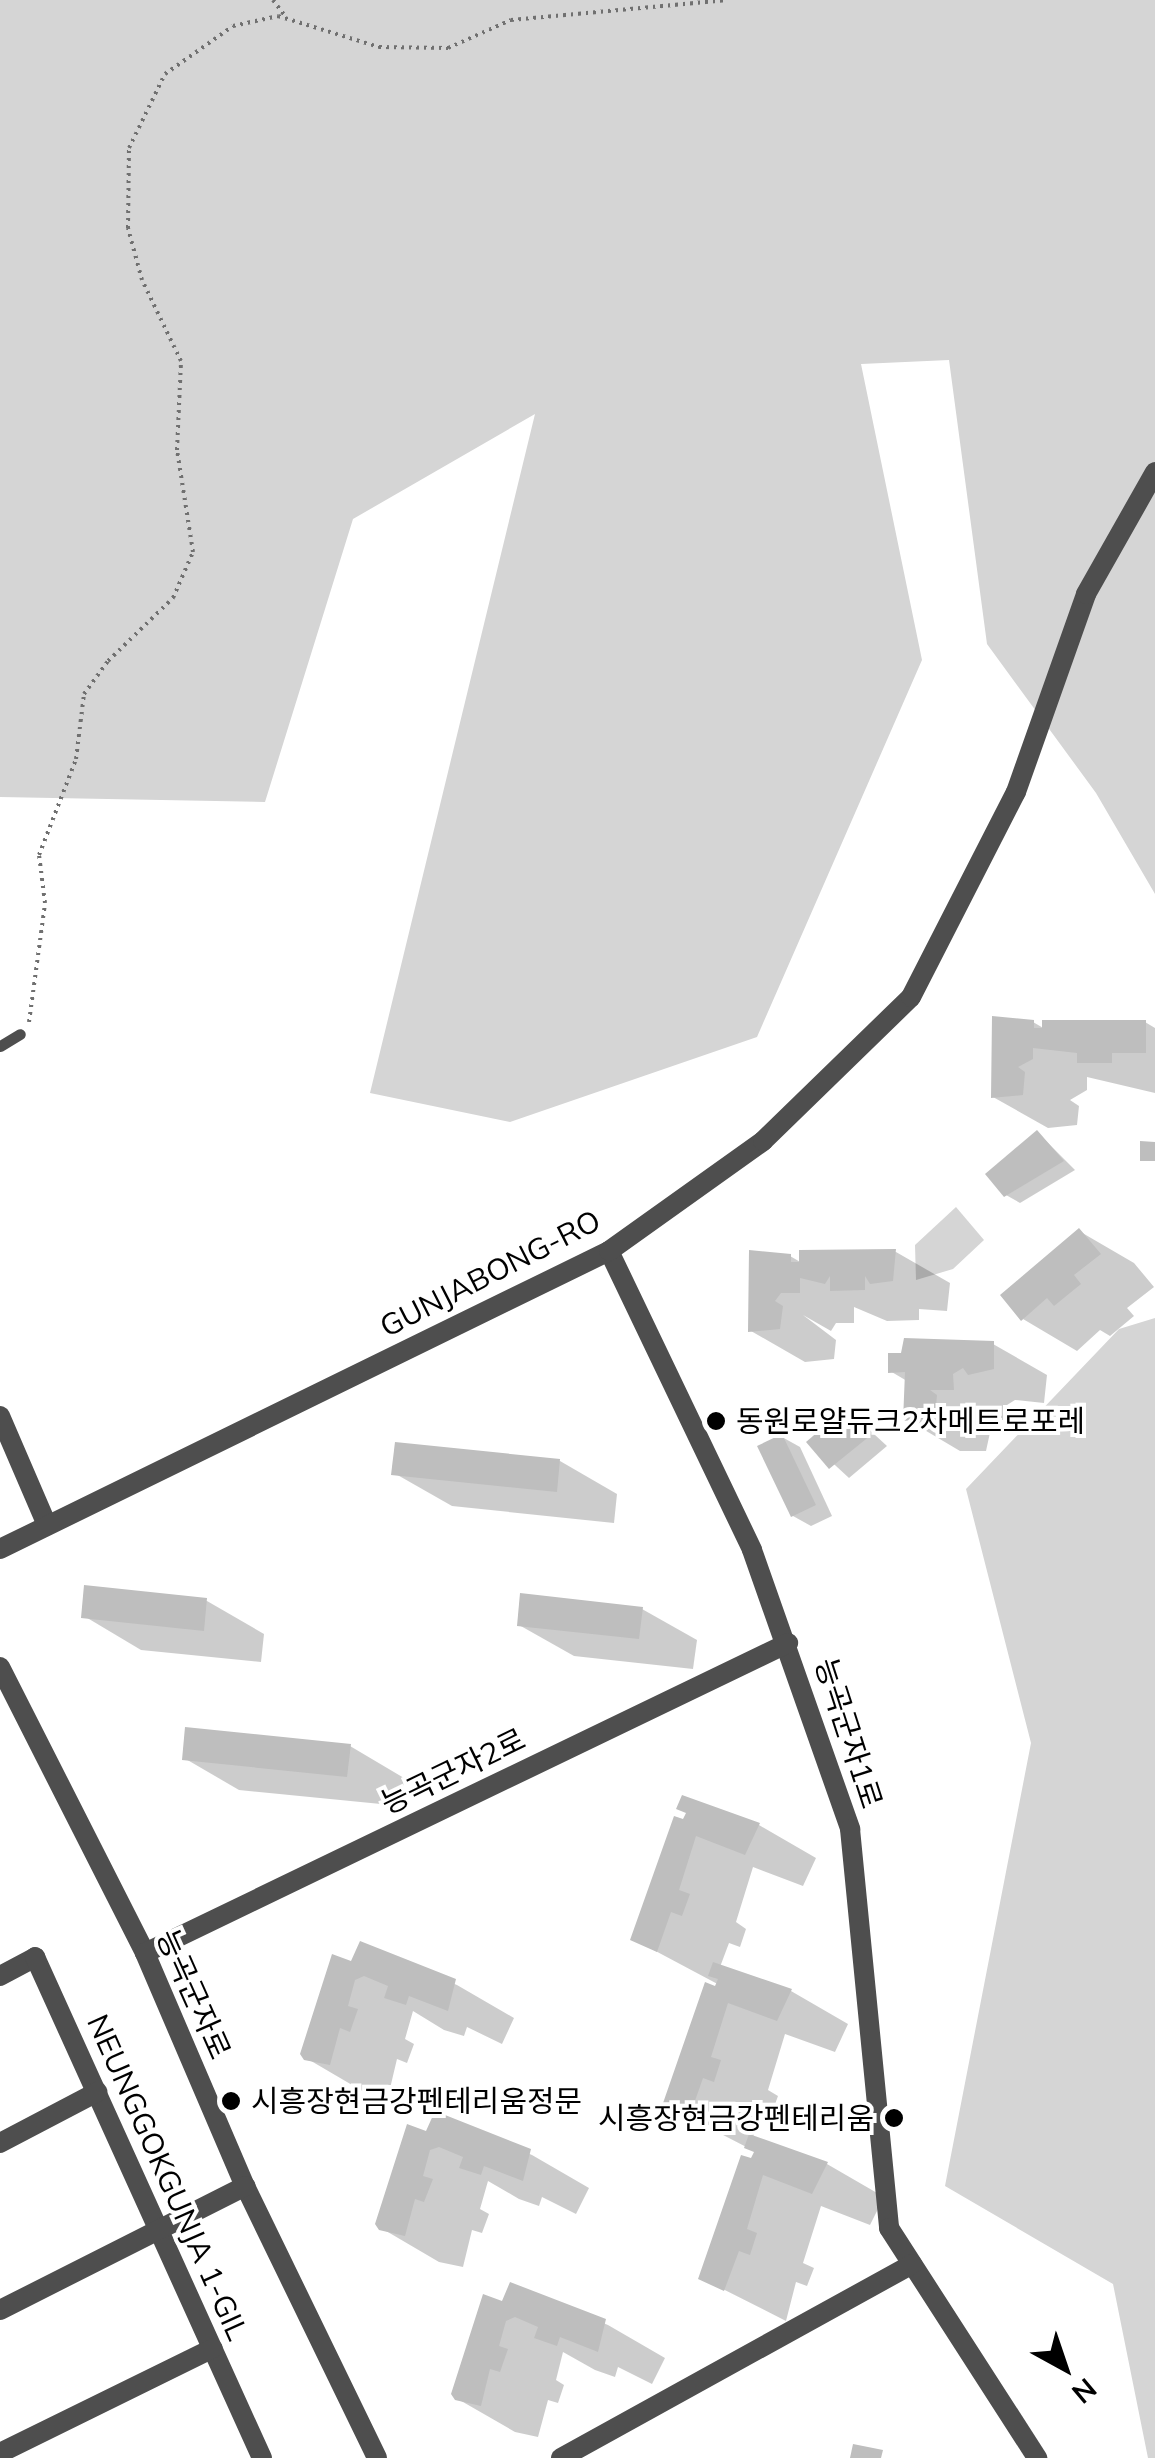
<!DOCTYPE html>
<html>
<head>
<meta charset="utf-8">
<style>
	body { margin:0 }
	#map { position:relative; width:1155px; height:2458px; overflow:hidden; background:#fff; font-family:Mulish,"Noto Sans KR",sans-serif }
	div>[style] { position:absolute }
	.green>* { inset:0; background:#d5d5d5 }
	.shadow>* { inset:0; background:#0003 }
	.building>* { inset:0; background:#bebebe }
	.path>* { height:4px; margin-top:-2px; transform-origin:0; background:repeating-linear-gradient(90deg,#707070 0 2.5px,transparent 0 7.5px) }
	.service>* { height:11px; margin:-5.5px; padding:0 5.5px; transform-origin:5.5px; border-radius:5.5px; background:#4e4e4e }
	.minor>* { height:20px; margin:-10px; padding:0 10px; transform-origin:10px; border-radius:10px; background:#4e4e4e }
	.dots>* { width:28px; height:28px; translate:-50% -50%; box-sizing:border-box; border:5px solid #fff; border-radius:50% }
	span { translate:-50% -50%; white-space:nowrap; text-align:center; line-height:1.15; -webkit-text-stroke:8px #fff; paint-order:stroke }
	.street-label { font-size:30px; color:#000 }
	.poi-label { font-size:30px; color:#000 }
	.left { translate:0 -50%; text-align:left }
	.right { translate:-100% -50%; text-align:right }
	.north { position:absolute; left:1015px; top:2318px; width:100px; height:100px; -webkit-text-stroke:8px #fff; paint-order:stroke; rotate:140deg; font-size:28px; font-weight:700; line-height:40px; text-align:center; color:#000 }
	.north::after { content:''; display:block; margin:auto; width:35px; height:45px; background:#000; clip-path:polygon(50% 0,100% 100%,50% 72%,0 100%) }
</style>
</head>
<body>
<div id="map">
	<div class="green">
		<div style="clip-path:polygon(0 0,1155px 0,1155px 894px,1096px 793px,987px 644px,949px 360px,861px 364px,922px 660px,757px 1037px,510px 1122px,370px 1093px,535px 414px,353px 519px,265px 802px,0 797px)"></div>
		<div style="clip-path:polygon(956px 1207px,984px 1240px,953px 1269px,916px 1280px,915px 1245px)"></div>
		<div style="clip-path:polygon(1155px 1318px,1155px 2458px,1148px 2458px,1113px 2284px,945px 2186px,1031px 1743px,966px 1489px,1119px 1329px)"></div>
	</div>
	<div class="shadow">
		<div style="clip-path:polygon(1033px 1022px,1045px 1029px,1145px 1022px,1155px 1028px,1155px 1093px,1087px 1077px,1087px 1090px,1070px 1100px,1079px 1106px,1077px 1125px,1048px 1128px,993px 1097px)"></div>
		<div style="clip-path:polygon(1038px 1133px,1075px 1170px,1020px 1203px,1006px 1195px)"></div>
		<div style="clip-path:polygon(1079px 1231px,1134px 1263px,1154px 1287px,1127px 1308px,1134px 1316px,1110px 1336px,1100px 1330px,1077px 1351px,1023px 1319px)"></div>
		<div style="clip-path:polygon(896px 1252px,950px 1283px,947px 1311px,919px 1309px,919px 1320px,887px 1321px,854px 1307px,854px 1323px,836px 1323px,831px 1331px,803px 1315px,836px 1340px,834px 1359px,805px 1362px,751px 1331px,790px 1256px,802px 1263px)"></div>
		<div style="clip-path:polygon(993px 1344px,1047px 1375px,1044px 1403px,1015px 1400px,1007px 1405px,1007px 1420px,978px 1420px,991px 1428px,986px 1451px,960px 1451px,906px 1419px,907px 1381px,890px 1371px)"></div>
		<div style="clip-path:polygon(848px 1410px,887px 1446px,849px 1478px,810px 1442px)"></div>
		<div style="clip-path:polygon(782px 1437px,800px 1447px,832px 1516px,811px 1526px,793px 1516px)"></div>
		<div style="clip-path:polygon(560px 1461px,617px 1494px,614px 1523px,452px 1506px,394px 1473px)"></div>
		<div style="clip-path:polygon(207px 1601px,264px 1634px,261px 1662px,141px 1650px,84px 1616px)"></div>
		<div style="clip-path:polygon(642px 1609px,697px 1640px,693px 1669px,574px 1656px,519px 1625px)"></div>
		<div style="clip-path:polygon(350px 1746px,404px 1778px,401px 1806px,239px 1790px,184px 1758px)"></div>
		<div style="clip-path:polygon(675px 1819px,759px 1825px,816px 1858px,803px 1886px,753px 1867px,736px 1922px,746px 1929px,740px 1947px,729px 1943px,720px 1967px,791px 1991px,848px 2024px,835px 2052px,785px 2034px,768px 2090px,778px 2096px,772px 2113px,760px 2109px,753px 2138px,827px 2164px,884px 2197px,870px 2225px,821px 2206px,803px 2263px,814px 2268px,807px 2286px,796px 2282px,786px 2321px,701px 2278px,756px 2152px,665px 2105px,725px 1988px,633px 1939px)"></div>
		<div style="clip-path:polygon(361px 1945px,457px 1985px,514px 2018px,502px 2044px,467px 2027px,464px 2036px,444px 2030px,413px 2011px,405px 2039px,414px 2044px,407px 2063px,397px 2059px,388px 2097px,364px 2092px,306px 2058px)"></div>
		<div style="clip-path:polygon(436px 2115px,532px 2155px,589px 2188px,576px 2214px,542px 2197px,539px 2206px,519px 2199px,488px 2181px,480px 2209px,489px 2214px,482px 2233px,472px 2230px,463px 2267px,439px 2262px,381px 2228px)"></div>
		<div style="clip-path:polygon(512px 2285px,608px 2325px,665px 2358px,652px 2384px,618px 2367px,615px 2377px,595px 2370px,563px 2352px,556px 2380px,564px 2385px,558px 2403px,548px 2400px,538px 2437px,515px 2432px,456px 2398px)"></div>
	</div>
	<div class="building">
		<div style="clip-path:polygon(992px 1016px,1034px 1020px,1034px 1028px,1042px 1028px,1042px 1020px,1146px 1020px,1146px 1053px,1112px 1053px,1112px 1063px,1077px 1063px,1077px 1053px,1033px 1048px,1033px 1059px,1018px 1067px,1025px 1072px,1023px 1095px,991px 1098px)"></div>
		<div style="clip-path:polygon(1037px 1130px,1064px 1161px,1004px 1197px,985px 1174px)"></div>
		<div style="clip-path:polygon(1140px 1141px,1155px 1142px,1155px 1161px,1140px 1161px)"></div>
		<div style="clip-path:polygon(1079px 1228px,1101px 1254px,1074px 1275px,1081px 1284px,1054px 1306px,1047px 1298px,1021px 1321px,1000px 1295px)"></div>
		<div style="clip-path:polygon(896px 1249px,893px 1281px,870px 1284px,865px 1276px,865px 1290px,830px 1291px,830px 1276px,825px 1284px,800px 1278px,800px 1293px,781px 1293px,775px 1301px,783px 1306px,780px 1329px,748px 1332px,749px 1250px,791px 1254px,791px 1262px,799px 1262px,799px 1250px)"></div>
		<div style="clip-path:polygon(904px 1338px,994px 1341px,994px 1369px,968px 1375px,963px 1368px,953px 1374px,954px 1390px,930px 1390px,937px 1395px,935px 1418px,903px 1421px,905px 1372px,888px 1373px,888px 1353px,901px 1353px)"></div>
		<div style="clip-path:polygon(847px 1407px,871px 1435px,829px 1469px,806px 1442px)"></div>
		<div style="clip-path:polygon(782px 1434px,816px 1505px,791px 1517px,757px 1446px)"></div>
		<div style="clip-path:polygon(395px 1442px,560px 1459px,557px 1492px,391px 1475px)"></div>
		<div style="clip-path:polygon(84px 1585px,207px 1598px,204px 1631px,81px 1618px)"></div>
		<div style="clip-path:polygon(520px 1593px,643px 1607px,639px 1639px,517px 1626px)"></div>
		<div style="clip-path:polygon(185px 1727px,351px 1744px,347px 1777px,182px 1760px)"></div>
		<div style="clip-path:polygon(682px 1795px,760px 1823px,745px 1855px,696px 1836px,679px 1890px,690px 1894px,682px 1916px,671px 1912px,657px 1952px,630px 1940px,674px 1816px,683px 1819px,686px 1813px,676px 1809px)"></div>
		<div style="clip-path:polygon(360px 1941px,456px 1979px,448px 2011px,409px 1996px,406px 2005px,384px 1998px,388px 1986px,364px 1976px,355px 1980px,348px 2006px,358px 2009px,350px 2032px,340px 2028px,330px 2065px,304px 2060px,300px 2054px,332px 1954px,351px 1961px)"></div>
		<div style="clip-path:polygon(713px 1962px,792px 1989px,777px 2021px,728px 2003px,711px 2057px,721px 2060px,714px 2082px,703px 2078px,689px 2118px,662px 2106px,705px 1982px,715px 1986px,718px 1979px,708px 1976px)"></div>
		<div style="clip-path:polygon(435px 2111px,531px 2149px,523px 2181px,484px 2166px,481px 2175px,459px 2168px,463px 2157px,439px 2147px,430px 2150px,423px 2176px,433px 2179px,424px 2202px,415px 2199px,405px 2236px,379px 2230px,375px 2224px,407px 2124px,426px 2131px)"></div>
		<div style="clip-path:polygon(749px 2134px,828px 2162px,812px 2194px,763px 2175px,747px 2229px,757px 2233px,750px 2255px,739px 2251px,724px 2291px,698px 2279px,741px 2155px,751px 2158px,754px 2152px,744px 2148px)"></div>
		<div style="clip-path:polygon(510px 2282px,606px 2319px,598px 2352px,560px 2337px,557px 2346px,534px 2338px,538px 2327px,515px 2317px,506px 2321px,499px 2346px,508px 2349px,500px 2372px,490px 2369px,481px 2406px,455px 2400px,451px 2394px,483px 2294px,502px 2301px)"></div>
		<div style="clip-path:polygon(853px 2444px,883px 2450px,881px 2458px,850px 2458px)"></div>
	</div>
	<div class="path">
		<div style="left:273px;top:0;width:20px;rotate:53deg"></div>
		<div style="left:29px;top:1022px;width:120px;rotate:-82.3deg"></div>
		<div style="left:45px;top:903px;width:48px;rotate:-97.1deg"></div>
		<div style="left:39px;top:855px;width:103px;rotate:-68.9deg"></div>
		<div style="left:76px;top:759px;width:65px;rotate:-83deg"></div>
		<div style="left:84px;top:694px;width:41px;rotate:-54deg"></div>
		<div style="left:108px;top:661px;width:91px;rotate:-44.1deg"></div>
		<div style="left:173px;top:598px;width:50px;rotate:-66.5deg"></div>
		<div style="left:193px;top:552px;width:103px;rotate:-98.9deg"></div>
		<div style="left:177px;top:450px;width:89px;rotate:-87.4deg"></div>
		<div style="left:181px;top:361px;width:90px;rotate:-115.7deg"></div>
		<div style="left:142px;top:280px;width:54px;rotate:-105.1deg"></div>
		<div style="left:128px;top:228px;width:80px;rotate:-89.3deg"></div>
		<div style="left:129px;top:148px;width:82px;rotate:-64.1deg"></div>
		<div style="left:165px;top:74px;width:83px;rotate:-35.2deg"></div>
		<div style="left:233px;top:26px;width:46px;rotate:-12.5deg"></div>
		<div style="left:278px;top:16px;width:106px;rotate:17.1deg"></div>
		<div style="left:379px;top:47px;width:69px;rotate:0.8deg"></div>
		<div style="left:448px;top:48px;width:69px;rotate:-24deg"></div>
		<div style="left:511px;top:20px;width:215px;rotate:-5.3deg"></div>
	</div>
	<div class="service">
		<div style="left:0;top:1046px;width:23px;rotate:-31deg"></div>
	</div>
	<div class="minor">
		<div style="left:609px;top:1251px;width:331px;rotate:64.4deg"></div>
		<div style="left:752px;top:1550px;width:296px;rotate:70.6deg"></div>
		<div style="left:850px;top:1829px;width:401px;rotate:84.4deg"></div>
		<div style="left:889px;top:2228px;width:274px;rotate:57.2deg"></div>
		<div style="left:0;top:1416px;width:119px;rotate:66.7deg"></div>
		<div style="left:0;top:1549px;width:678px;rotate:-26.07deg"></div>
		<div style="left:609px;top:1251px;width:189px;rotate:-35.5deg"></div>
		<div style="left:763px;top:1141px;width:206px;rotate:-44.2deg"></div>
		<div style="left:911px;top:997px;width:230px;rotate:-62.9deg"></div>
		<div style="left:1016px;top:792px;width:210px;rotate:-70.5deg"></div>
		<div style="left:1086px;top:594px;width:140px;rotate:-60.5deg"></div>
		<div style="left:0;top:1667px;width:321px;rotate:63.1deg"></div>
		<div style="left:145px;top:1953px;width:254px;rotate:66.8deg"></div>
		<div style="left:245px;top:2186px;width:302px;rotate:64.1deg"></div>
		<div style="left:145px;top:1953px;width:714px;rotate:-25.74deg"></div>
		<div style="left:0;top:1976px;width:40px;rotate:-28deg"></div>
		<div style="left:35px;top:1957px;width:550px;rotate:65.63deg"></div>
		<div style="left:0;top:2143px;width:110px;rotate:-27.7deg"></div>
		<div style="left:0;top:2310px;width:275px;rotate:-26.8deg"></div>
		<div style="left:0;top:2453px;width:237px;rotate:-26.2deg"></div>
		<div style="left:561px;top:2458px;width:401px;rotate:-28.9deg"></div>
	</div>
	<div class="dots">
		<div style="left:716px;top:1421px;background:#000"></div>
		<div style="left:231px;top:2101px;background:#000"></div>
		<div style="left:894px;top:2118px;background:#000"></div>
	</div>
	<div class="street-label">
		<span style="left:490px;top:1273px;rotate:-27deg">GUNJABONG-RO</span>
		<span style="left:849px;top:1733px;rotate:72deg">능곡군자1로</span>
		<span style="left:453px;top:1771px;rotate:-26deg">능곡군자2로</span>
		<span style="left:194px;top:1994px;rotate:66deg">능곡군자로</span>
		<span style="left:168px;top:2177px;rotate:66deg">NEUNGGOKGUNJA 1-GIL</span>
	</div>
	<div class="poi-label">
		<span class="left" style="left:736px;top:1421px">동원로얄듀크2차메트로포레</span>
		<span class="left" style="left:251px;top:2101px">시흥장현금강펜테리움정문</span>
		<span class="right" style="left:874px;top:2118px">시흥장현금강펜테리움</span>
	</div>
	<div class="north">N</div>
</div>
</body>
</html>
